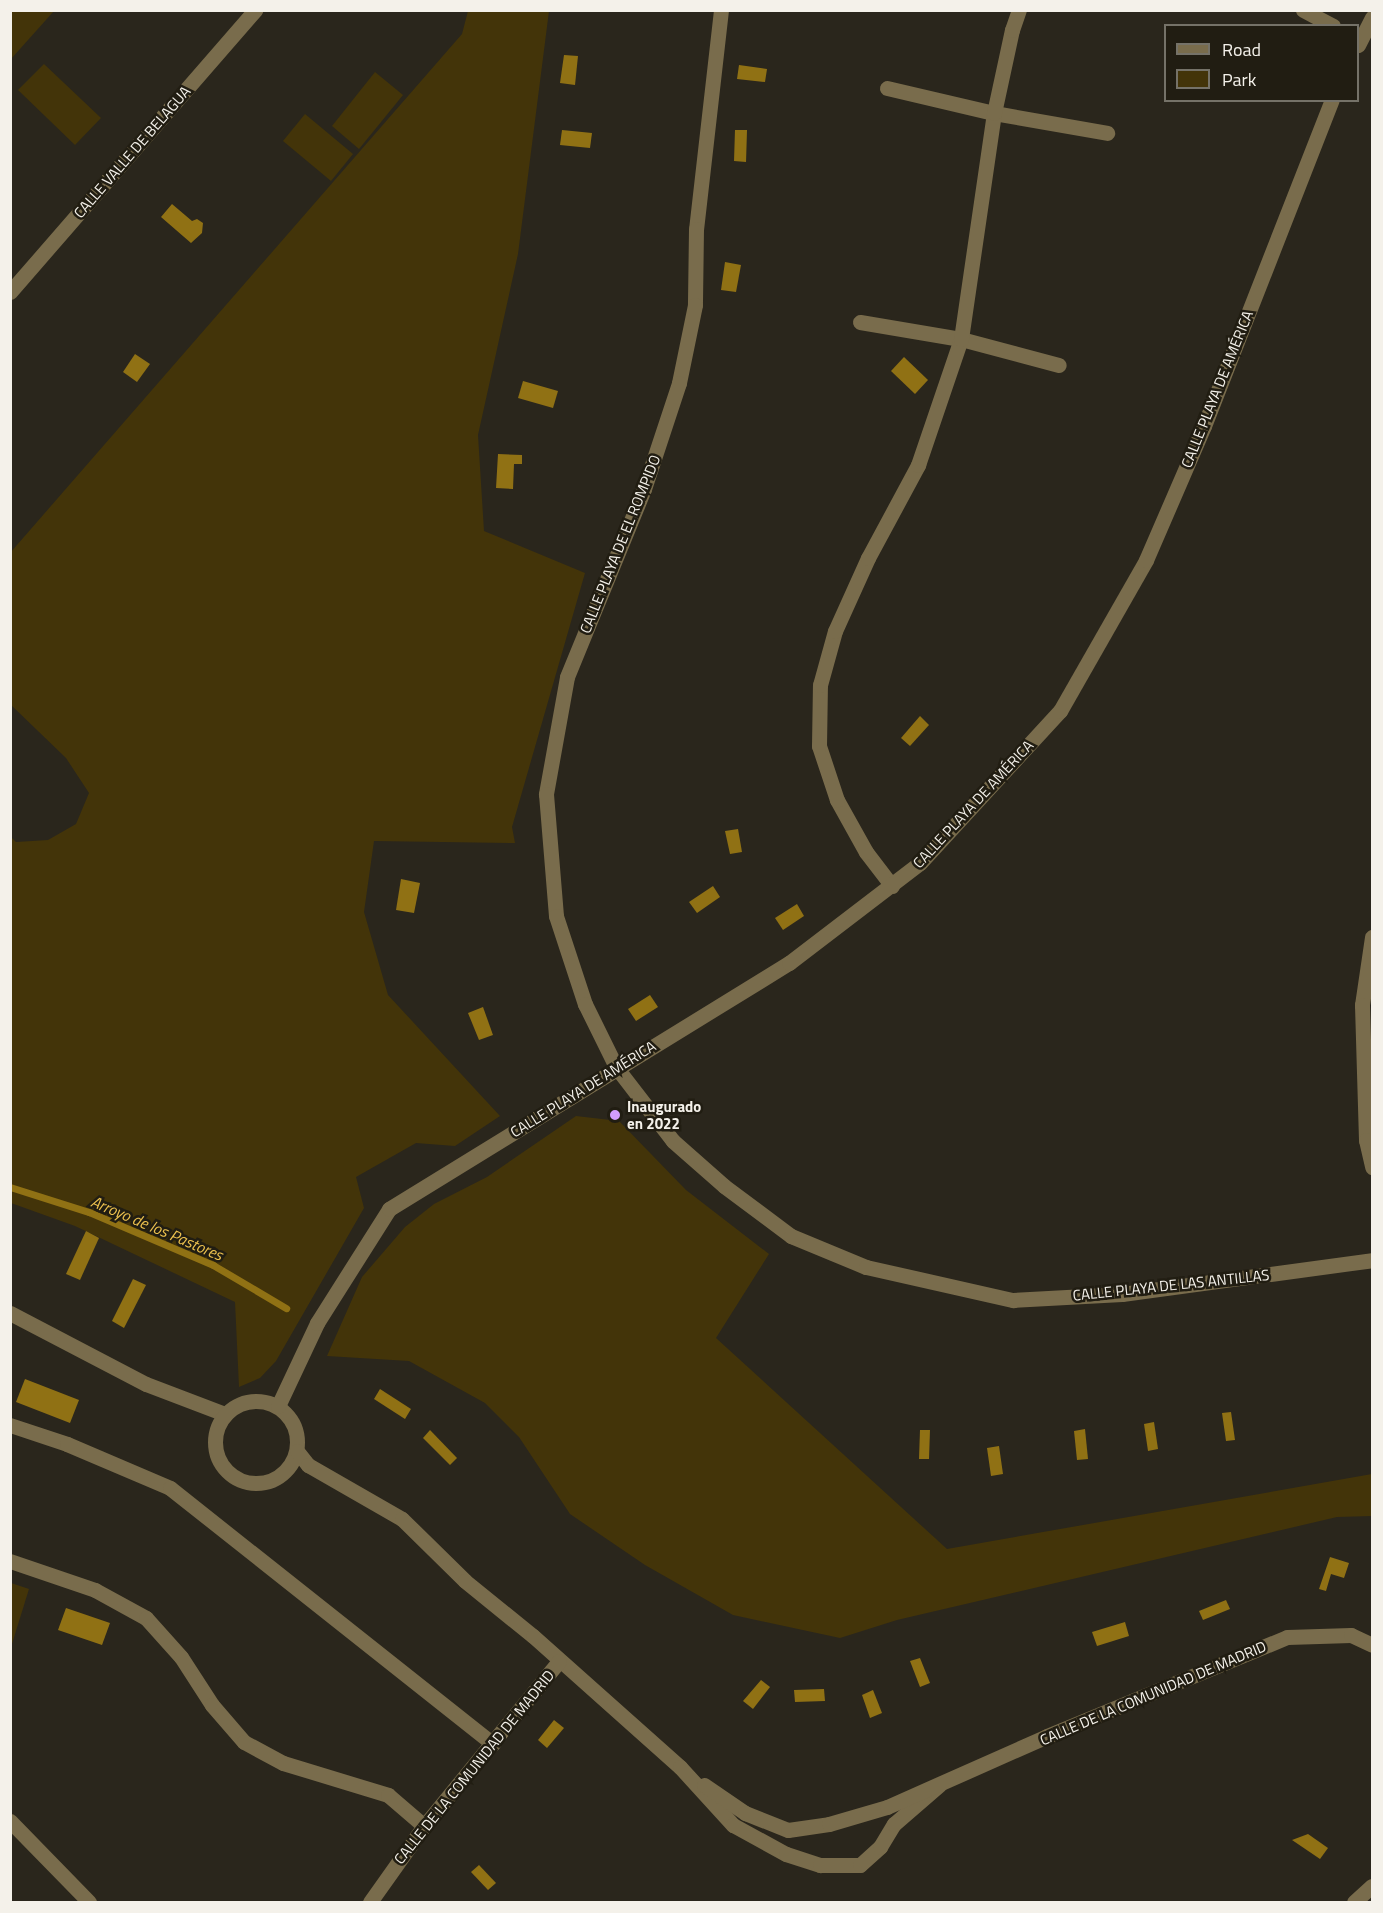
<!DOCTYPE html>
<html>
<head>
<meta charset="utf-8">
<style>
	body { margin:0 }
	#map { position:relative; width:1383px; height:1913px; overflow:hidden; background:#2a261c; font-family:"Titillium Web",sans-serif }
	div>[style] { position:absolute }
	.green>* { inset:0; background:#433409 }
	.water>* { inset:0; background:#907114 }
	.stream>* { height:7px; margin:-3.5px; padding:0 3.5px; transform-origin:3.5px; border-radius:3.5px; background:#907114 }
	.street>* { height:15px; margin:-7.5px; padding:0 7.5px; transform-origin:7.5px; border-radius:7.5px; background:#796c4c }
	.street>.ring { margin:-7.5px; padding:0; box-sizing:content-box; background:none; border:15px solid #796c4c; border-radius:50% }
	.dots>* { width:16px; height:16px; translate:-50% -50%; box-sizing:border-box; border:3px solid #211d12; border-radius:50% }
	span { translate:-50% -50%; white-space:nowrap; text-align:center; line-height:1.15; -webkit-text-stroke:5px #211d12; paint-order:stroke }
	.street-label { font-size:15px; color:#f4f1ea }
	.poi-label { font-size:15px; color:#f4f1ea; font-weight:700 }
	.left { translate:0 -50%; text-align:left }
	.water-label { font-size:16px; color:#ecc14e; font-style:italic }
	.frame { position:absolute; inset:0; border:12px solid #f4f1ea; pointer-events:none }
	.legend { position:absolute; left:1164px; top:24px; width:195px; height:78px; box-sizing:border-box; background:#211d12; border:2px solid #757268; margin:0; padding:8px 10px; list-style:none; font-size:18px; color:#f4f1ea }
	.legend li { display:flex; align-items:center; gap:12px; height:30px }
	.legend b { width:30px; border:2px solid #757268 }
</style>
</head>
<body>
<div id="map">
	<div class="green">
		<div style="clip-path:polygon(11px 10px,54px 11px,11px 59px,10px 11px)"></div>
		<div style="clip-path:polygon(468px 11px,549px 11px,518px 254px,478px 435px,484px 531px,585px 573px,512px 827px,515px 843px,374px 841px,364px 912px,388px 995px,500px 1116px,455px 1146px,416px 1143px,356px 1177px,364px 1208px,276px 1361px,260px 1378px,239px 1387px,235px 1302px,75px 1226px,11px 1203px,11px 837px,16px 842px,48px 840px,76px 824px,89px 793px,66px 758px,11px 705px,10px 553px,462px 34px)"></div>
		<div style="clip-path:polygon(44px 64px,101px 118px,75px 145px,18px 90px)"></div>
		<div style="clip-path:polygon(375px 72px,403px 95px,359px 149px,332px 126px)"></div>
		<div style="clip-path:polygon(305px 114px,353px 154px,331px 181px,283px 141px)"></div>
		<div style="clip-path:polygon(576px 1116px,619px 1121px,686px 1190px,769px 1254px,716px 1338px,947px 1549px,1372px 1474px,1372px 1516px,1337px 1517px,897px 1620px,840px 1638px,733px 1615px,645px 1565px,570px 1514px,519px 1437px,485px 1403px,409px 1361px,327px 1356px,362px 1277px,405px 1227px,434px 1204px,487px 1177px)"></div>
		<div style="clip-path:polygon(11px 1583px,29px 1589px,11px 1647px,10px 1583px)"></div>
	</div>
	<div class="water">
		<div style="clip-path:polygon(564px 55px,578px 56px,575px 85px,560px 83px)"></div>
		<div style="clip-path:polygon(739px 65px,767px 69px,765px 82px,737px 79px)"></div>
		<div style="clip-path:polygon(562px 130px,592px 133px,590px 148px,560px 145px)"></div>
		<div style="clip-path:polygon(735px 130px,747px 130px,746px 162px,734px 161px)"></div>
		<div style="clip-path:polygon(172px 204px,192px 221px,197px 219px,203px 223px,202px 233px,191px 243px,161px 217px)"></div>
		<div style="clip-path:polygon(725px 262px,741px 265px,736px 292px,721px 290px)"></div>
		<div style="clip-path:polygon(135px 354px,150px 364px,137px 382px,123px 372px)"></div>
		<div style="clip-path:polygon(904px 357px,928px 380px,915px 394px,891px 371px)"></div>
		<div style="clip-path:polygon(523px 381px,558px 391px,553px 408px,518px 398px)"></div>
		<div style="clip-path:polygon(498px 454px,522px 455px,522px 464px,514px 464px,513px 489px,496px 488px)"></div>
		<div style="clip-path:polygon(920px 716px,929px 725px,910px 746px,901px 738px)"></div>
		<div style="clip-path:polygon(738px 829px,742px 852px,730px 854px,725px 831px)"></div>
		<div style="clip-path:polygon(401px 879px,420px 883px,414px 913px,396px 910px)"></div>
		<div style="clip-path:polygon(713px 886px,720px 897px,697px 913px,689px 902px)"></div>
		<div style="clip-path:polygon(797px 904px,804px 916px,783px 930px,775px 918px)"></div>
		<div style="clip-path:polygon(650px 995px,658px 1007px,636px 1021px,628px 1009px)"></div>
		<div style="clip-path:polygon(483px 1007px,493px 1035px,479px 1040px,468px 1013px)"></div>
		<div style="clip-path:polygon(86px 1231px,99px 1238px,80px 1280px,66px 1274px)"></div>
		<div style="clip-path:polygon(133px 1279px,146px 1285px,124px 1328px,112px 1321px)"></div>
		<div style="clip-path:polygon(25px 1379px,79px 1400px,70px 1423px,16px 1402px)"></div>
		<div style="clip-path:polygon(380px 1389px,411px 1409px,405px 1419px,374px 1399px)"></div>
		<div style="clip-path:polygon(1231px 1412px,1235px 1440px,1226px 1441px,1222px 1413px)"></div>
		<div style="clip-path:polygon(1154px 1422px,1158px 1449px,1148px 1451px,1144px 1424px)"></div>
		<div style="clip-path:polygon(1085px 1429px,1088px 1459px,1077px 1460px,1074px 1431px)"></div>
		<div style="clip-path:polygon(430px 1430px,457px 1458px,450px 1465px,423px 1438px)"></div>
		<div style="clip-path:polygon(920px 1430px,930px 1430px,929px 1459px,919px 1459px)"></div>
		<div style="clip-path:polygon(999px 1446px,1003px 1474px,991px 1476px,987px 1448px)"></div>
		<div style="clip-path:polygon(1330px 1557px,1349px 1563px,1344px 1578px,1331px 1574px,1326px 1591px,1319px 1589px)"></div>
		<div style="clip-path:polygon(1226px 1600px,1230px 1609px,1203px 1620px,1199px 1611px)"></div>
		<div style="clip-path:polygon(66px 1608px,110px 1623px,102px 1645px,58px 1630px)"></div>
		<div style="clip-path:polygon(1125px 1622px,1129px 1636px,1097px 1646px,1092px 1632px)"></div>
		<div style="clip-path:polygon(920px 1658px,930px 1683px,920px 1687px,910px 1661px)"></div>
		<div style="clip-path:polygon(761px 1680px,770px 1687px,753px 1709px,743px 1701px)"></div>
		<div style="clip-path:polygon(824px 1689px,825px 1701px,795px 1702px,794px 1690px)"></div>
		<div style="clip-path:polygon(873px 1690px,882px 1713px,870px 1718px,862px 1695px)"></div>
		<div style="clip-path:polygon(554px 1720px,564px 1728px,547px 1748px,538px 1740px)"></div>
		<div style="clip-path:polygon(1308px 1834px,1328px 1848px,1320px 1859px,1292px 1840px)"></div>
		<div style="clip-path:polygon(479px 1865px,496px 1883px,488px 1890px,471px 1872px)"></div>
	</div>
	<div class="stream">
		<div style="left:10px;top:1187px;width:83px;rotate:17.6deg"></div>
		<div style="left:89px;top:1212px;width:135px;rotate:23.1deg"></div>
		<div style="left:213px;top:1265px;width:85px;rotate:30.5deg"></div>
	</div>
	<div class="street">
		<div style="left:721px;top:10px;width:220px;rotate:96.5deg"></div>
		<div style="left:696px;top:229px;width:76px;rotate:90.8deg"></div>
		<div style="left:695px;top:305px;width:80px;rotate:101.6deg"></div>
		<div style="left:679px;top:383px;width:112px;rotate:108.3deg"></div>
		<div style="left:644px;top:489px;width:203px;rotate:112.3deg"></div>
		<div style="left:567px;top:677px;width:119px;rotate:100.2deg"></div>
		<div style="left:546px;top:794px;width:122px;rotate:85.3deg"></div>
		<div style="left:556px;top:916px;width:93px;rotate:71.8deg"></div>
		<div style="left:585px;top:1004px;width:70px;rotate:63.8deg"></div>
		<div style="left:616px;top:1067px;width:93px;rotate:52.4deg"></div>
		<div style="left:673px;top:1141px;width:68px;rotate:41.4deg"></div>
		<div style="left:724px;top:1186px;width:84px;rotate:36.7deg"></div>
		<div style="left:791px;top:1236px;width:81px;rotate:22.5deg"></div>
		<div style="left:866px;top:1267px;width:151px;rotate:12.7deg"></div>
		<div style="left:1013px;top:1300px;width:109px;rotate:-3.2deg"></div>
		<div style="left:1122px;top:1294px;width:252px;rotate:-7.7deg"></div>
		<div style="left:1303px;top:10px;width:34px;rotate:28deg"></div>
		<div style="left:1358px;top:45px;width:31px;rotate:-63deg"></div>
		<div style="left:887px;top:88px;width:110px;rotate:13.2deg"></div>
		<div style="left:994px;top:113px;width:115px;rotate:10deg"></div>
		<div style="left:10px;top:292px;width:374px;rotate:-49deg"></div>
		<div style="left:860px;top:322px;width:102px;rotate:9.6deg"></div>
		<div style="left:961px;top:339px;width:101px;rotate:14.9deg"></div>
		<div style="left:892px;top:886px;width:43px;rotate:-127.4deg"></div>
		<div style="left:866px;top:852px;width:60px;rotate:-119.1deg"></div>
		<div style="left:837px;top:800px;width:57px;rotate:-108.4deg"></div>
		<div style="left:819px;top:746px;width:61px;rotate:-89.1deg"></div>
		<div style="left:820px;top:685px;width:56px;rotate:-74.5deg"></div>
		<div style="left:835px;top:631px;width:80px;rotate:-65.7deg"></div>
		<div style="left:868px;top:558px;width:106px;rotate:-61.7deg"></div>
		<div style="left:918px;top:465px;width:133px;rotate:-71.2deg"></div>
		<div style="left:961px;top:339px;width:228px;rotate:-81.7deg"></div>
		<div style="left:994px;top:113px;width:85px;rotate:-77.8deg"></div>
		<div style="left:1012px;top:30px;width:21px;rotate:-71deg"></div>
		<div style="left:1372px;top:937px;width:69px;rotate:98.4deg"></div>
		<div style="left:1362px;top:1005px;width:135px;rotate:88.3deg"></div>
		<div style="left:1366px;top:1140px;width:28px;rotate:77deg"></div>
		<div style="left:10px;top:1313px;width:153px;rotate:27.6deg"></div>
		<div style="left:146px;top:1384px;width:85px;rotate:20.8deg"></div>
		<div class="ring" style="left:215px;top:1401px;width:67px;height:67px"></div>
		<div style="left:278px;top:1406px;width:92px;rotate:-64.8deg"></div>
		<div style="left:317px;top:1323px;width:135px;rotate:-57.7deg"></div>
		<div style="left:389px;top:1209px;width:470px;rotate:-31.6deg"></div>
		<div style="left:789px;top:963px;width:165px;rotate:-37.4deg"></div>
		<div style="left:920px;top:863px;width:207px;rotate:-47.4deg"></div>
		<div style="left:1060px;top:711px;width:174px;rotate:-60.3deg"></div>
		<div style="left:1146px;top:560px;width:146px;rotate:-66.6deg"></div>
		<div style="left:1204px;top:426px;width:350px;rotate:-68.6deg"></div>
		<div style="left:10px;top:1425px;width:60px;rotate:18.4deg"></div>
		<div style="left:67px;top:1444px;width:112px;rotate:23.1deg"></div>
		<div style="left:170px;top:1488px;width:412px;rotate:38.4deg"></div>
		<div style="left:297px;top:1451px;width:18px;rotate:52deg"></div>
		<div style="left:308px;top:1465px;width:108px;rotate:29.9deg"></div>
		<div style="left:402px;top:1519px;width:88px;rotate:44.5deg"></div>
		<div style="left:465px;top:1581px;width:87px;rotate:39deg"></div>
		<div style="left:533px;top:1636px;width:197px;rotate:41.7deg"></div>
		<div style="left:680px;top:1767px;width:79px;rotate:47.6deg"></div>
		<div style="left:733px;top:1825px;width:60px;rotate:28.7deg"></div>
		<div style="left:786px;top:1854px;width:36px;rotate:18deg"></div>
		<div style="left:820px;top:1865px;width:40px"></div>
		<div style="left:860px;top:1865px;width:27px;rotate:-42deg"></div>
		<div style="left:880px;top:1847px;width:27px;rotate:-59deg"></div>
		<div style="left:894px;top:1824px;width:60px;rotate:-40.9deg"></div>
		<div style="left:10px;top:1561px;width:90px;rotate:18.8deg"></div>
		<div style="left:95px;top:1590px;width:58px;rotate:28.8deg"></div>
		<div style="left:146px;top:1618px;width:52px;rotate:48.1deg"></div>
		<div style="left:181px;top:1657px;width:57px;rotate:57.1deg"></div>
		<div style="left:212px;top:1705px;width:49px;rotate:49.1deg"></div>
		<div style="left:244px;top:1742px;width:44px;rotate:28.3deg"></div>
		<div style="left:283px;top:1763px;width:110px;rotate:16.9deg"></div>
		<div style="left:388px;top:1795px;width:48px;rotate:40.7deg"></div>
		<div style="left:704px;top:1785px;width:50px;rotate:34.3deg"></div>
		<div style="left:745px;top:1813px;width:46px;rotate:21.6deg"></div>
		<div style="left:788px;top:1830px;width:41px;rotate:-8.3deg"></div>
		<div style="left:829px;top:1824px;width:60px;rotate:-16.3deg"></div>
		<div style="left:887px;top:1807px;width:175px;rotate:-23.9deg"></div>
		<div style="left:1047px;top:1736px;width:260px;rotate:-22.4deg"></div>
		<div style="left:1287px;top:1637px;width:64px;rotate:-1.8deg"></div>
		<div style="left:1351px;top:1635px;width:23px;rotate:25deg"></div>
		<div style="left:10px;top:1821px;width:113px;rotate:45.7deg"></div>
		<div style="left:370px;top:1902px;width:93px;rotate:-54.6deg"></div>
		<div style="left:424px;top:1826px;width:213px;rotate:-50.7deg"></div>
		<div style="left:1354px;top:1902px;width:24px;rotate:-42deg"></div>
	</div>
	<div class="dots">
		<div style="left:615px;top:1115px;background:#d29dfd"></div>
	</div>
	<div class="street-label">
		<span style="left:132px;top:152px;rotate:-49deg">CALLE VALLE DE BELAGUA</span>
		<span style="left:1217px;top:389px;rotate:-68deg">CALLE PLAYA DE AMÉRICA</span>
		<span style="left:620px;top:544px;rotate:-68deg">CALLE PLAYA DE EL ROMPIDO</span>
		<span style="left:973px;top:804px;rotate:-47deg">CALLE PLAYA DE AMÉRICA</span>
		<span style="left:583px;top:1089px;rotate:-32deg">CALLE PLAYA DE AMÉRICA</span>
		<span style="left:1171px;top:1285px;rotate:-6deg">CALLE PLAYA DE LAS ANTILLAS</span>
		<span style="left:1153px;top:1693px;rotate:-23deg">CALLE DE LA COMUNIDAD DE MADRID</span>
		<span style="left:474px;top:1767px;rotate:-51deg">CALLE DE LA COMUNIDAD DE MADRID</span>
	</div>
	<div class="poi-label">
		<span class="left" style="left:627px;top:1115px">Inaugurado<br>en 2022</span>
	</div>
	<div class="water-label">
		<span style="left:157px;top:1228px;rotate:23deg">Arroyo de los Pastores</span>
	</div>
	<div class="frame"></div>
	<ul class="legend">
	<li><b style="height:8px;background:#796c4c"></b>Road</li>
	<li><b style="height:16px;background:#433409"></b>Park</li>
	</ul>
</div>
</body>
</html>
